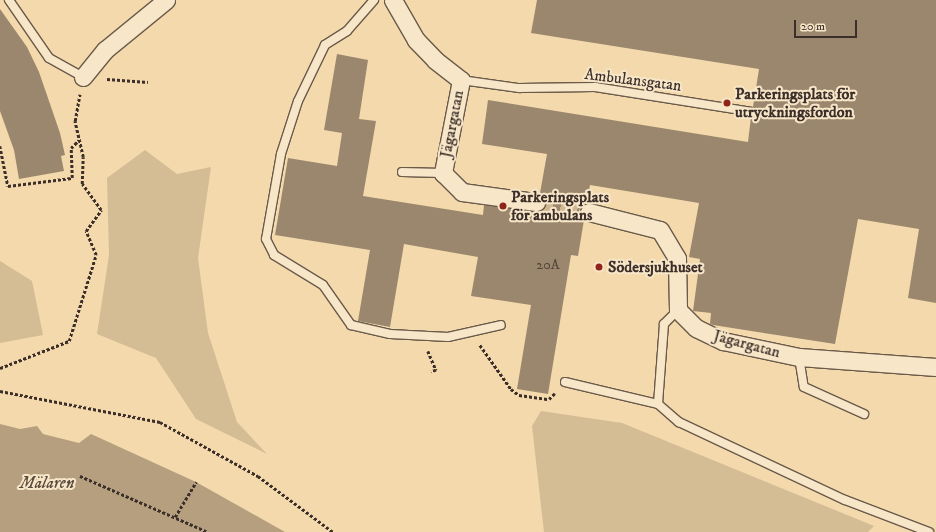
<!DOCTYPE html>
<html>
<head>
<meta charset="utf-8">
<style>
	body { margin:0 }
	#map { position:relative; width:936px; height:532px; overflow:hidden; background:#f3d9ab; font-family:"IM FELL DW Pica",serif }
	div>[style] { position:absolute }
	.green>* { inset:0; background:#d4bc95 }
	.water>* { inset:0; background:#b59f7f }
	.building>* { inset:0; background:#9b876d }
	.street-tunnel>* { height:17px; margin-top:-8.5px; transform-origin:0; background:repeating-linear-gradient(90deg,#ceb791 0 17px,transparent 0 25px) }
	.path>* { height:2.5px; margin-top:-1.25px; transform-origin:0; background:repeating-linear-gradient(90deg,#3c2f29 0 3px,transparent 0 5px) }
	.roads { filter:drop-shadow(1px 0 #6a5a4a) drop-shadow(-1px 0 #6a5a4a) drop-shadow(0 1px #6a5a4a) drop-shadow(0 -1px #6a5a4a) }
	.lane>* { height:8px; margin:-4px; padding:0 4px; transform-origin:4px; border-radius:4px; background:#f7e6c8 }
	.street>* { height:17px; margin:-8.5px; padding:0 8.5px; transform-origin:8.5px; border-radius:8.5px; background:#f7e6c8 }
	.dots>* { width:11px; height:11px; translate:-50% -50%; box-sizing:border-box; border:2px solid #f7e6c8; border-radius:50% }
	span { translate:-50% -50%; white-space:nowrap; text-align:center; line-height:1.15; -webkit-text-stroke:4px #f7e6c8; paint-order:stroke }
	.number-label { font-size:14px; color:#54453a }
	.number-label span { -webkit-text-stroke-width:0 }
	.street-label { font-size:16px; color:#3c2f29 }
	.poi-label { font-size:16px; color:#3c2f29; font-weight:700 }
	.left { translate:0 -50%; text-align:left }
	.water-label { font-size:17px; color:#5a4b3e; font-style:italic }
	.scale { position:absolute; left:794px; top:20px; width:63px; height:18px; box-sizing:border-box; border:2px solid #3c2f29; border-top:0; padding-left:5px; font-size:12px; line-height:14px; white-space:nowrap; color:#3c2f29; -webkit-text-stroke:3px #f7e6c8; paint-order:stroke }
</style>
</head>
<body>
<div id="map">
	<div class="green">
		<div style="clip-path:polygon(145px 150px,177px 174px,211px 167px,198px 258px,208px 333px,237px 422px,267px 454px,196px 419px,156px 358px,97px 334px,109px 255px,107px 178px)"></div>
		<div style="clip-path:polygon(0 261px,32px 281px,43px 335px,0 343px)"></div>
		<div style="clip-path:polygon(541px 411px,622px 423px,874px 526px,868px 532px,544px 532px,532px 426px)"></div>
	</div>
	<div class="water">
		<div style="clip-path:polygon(0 424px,20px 429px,37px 426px,43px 434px,79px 443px,91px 434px,196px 482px,285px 532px,0 532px)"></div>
	</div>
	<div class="building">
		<div style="clip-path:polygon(537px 0,936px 0,936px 303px,908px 298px,919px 229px,858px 219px,835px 344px,713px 325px,710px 324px,711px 313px,693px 311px,700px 259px,689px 257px,699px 203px,590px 185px,587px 202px,579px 210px,584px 220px,578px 256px,571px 255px,548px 394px,517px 389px,531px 305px,471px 296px,478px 257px,404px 244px,390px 327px,358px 321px,370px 250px,275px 235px,288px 158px,337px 166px,342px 133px,324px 130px,337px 54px,368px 60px,359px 119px,376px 121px,363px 196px,483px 215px,484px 205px,535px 212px,544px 208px,545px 199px,540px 193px,547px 154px,482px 144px,488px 100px,748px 142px,751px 117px,757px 112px,753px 107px,759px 69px,531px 33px)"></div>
		<div style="clip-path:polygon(0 9px,27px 47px,39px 72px,60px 133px,65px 155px,61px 156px,64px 171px,19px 179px,14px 150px,0 111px)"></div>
	</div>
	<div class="street-tunnel">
		<div style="left:536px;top:202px;width:54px;rotate:10.7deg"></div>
	</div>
	<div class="path">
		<div style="left:107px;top:79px;width:41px;rotate:4.2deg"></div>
		<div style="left:0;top:146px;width:41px;rotate:78.7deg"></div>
		<div style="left:8px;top:186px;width:64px;rotate:-7.1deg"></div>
		<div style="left:72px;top:178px;width:30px;rotate:-92deg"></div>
		<div style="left:71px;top:148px;width:11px;rotate:-45deg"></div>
		<div style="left:480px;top:345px;width:54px;rotate:54.8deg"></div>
		<div style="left:511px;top:389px;width:10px;rotate:37deg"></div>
		<div style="left:519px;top:395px;width:30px;rotate:8deg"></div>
		<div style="left:549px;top:399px;width:8px;rotate:-45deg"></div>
		<div style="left:428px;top:351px;width:21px;rotate:67deg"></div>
		<div style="left:436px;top:370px;width:5px;rotate:158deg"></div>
		<div style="left:0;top:368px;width:74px;rotate:-21.4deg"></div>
		<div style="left:69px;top:341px;width:90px;rotate:-72.6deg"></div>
		<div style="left:96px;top:255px;width:26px;rotate:-113deg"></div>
		<div style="left:86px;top:231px;width:26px;rotate:-54deg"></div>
		<div style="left:101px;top:210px;width:32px;rotate:-126deg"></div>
		<div style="left:82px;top:184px;width:27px;rotate:-88deg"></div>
		<div style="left:83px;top:157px;width:37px;rotate:-103deg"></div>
		<div style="left:75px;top:121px;width:27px;rotate:-80deg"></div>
		<div style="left:0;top:391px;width:163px;rotate:11deg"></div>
		<div style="left:160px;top:422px;width:112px;rotate:28.9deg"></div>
		<div style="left:258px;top:476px;width:94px;rotate:36.7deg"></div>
		<div style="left:80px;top:476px;width:140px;rotate:23.6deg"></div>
		<div style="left:175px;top:517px;width:41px;rotate:-59deg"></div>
	</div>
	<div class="roads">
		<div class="lane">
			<div style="left:9px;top:0;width:70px;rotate:55.4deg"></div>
			<div style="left:49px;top:58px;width:39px;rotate:29deg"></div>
			<div style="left:374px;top:0;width:41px;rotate:131.1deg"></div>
			<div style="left:347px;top:31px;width:26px;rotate:148deg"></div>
			<div style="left:325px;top:45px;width:62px;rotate:115.7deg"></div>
			<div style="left:298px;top:101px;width:56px;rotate:107.8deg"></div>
			<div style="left:281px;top:154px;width:86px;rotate:100deg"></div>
			<div style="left:266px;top:239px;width:18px;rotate:63deg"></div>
			<div style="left:274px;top:255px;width:57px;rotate:31.5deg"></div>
			<div style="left:323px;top:285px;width:49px;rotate:55deg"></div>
			<div style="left:351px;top:325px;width:40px;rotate:13deg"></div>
			<div style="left:390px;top:334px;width:58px;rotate:3deg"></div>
			<div style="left:448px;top:337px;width:54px;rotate:-12.8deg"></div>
			<div style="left:461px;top:80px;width:59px;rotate:7.9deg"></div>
			<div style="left:519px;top:88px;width:76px;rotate:-0.8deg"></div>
			<div style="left:595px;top:87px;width:159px;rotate:9deg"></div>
			<div style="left:402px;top:172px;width:41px;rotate:1.4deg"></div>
			<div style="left:678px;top:310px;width:20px;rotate:135deg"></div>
			<div style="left:664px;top:324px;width:80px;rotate:94.3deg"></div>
			<div style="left:658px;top:404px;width:28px;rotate:41deg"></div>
			<div style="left:679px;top:422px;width:183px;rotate:25.2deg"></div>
			<div style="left:845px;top:500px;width:90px;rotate:20.9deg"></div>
			<div style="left:799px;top:357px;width:30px;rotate:81deg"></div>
			<div style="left:804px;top:387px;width:66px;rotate:24.2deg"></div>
			<div style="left:565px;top:382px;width:96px;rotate:13.3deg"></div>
		</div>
		<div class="street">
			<div style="left:393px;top:0;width:46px;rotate:60.1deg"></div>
			<div style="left:416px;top:40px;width:28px;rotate:46deg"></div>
			<div style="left:435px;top:60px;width:33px;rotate:38deg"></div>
			<div style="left:461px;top:80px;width:95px;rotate:101deg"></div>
			<div style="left:443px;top:173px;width:27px;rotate:45deg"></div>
			<div style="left:462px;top:192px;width:75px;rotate:7.7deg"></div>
			<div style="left:83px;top:77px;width:35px;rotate:-51deg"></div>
			<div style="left:105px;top:50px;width:79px;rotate:-39.3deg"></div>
			<div style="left:589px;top:212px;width:73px;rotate:14.2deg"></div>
			<div style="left:660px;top:230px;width:33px;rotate:59deg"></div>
			<div style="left:677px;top:258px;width:52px;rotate:88.9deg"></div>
			<div style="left:678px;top:310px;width:25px;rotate:45deg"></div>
			<div style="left:696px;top:328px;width:30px;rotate:26deg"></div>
			<div style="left:723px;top:341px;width:78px;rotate:11.9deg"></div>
			<div style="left:799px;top:357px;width:137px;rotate:4.2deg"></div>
		</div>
	</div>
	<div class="dots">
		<div style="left:727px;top:103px;background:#8f2418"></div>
		<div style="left:503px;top:206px;background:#8f2418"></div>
		<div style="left:599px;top:267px;background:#8f2418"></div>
	</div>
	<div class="number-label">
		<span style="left:548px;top:265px">20A</span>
	</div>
	<div class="street-label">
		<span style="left:633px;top:80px;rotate:7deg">Ambulansgatan</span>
		<span style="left:452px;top:124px;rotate:-79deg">Jägargatan</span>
		<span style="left:747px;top:344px;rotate:15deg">Jägargatan</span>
	</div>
	<div class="poi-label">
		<span class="left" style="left:735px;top:103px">Parkeringsplats för<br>utryckningsfordon</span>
		<span class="left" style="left:511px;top:206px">Parkeringsplats<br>för ambulans</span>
		<span class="left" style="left:608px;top:267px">Södersjukhuset</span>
	</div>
	<div class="water-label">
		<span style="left:47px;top:484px">Mälaren</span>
	</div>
	<div class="scale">20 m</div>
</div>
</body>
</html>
